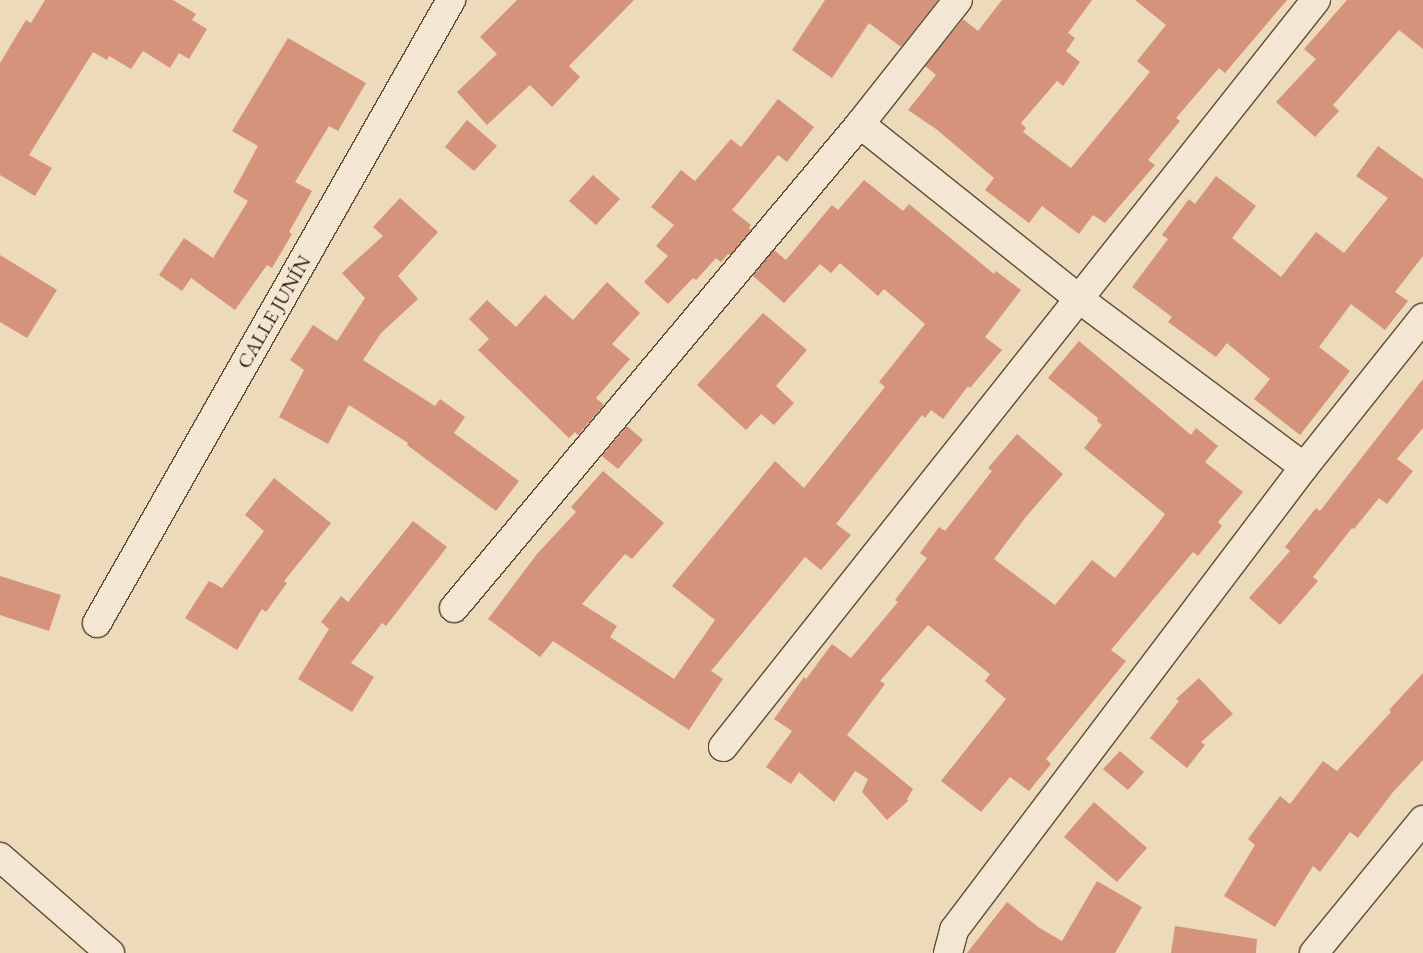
<!DOCTYPE html>
<html>
<head>
<meta charset="utf-8">
<style>
	body { margin:0 }
	#map { position:relative; width:1423px; height:953px; overflow:hidden; background:#ecdabb; font-family:"EB Garamond",serif }
	div>[style] { position:absolute }
	.building>* { inset:0; background:#d5937c }
	.roads { filter:drop-shadow(1px 0 #604d36) drop-shadow(-1px 0 #604d36) drop-shadow(0 1px #604d36) drop-shadow(0 -1px #604d36) }
	.minor>* { height:28px; margin:-14px; padding:0 14px; transform-origin:14px; border-radius:14px; background:#f3e7d3 }
	span { translate:-50% -50%; white-space:nowrap; text-align:center; line-height:1.15; -webkit-text-stroke:4px #f3e7d3; paint-order:stroke }
	.street-label { font-size:20px; color:#311e0a }
</style>
</head>
<body>
<div id="map">
	<div class="building">
		<div style="clip-path:polygon(45px 0,173px 0,196px 14px,192px 20px,207px 29px,189px 59px,179px 53px,170px 68px,143px 51px,131px 69px,109px 56px,107px 60px,93px 52px,29px 155px,52px 168px,35px 196px,0 175px,0 63px,26px 20px,31px 23px)"></div>
		<div style="clip-path:polygon(517px 0,634px 0,569px 66px,580px 77px,552px 107px,530px 85px,487px 125px,457px 92px,497px 54px,480px 37px)"></div>
		<div style="clip-path:polygon(825px 0,938px 0,901px 47px,869px 23px,832px 78px,792px 50px)"></div>
		<div style="clip-path:polygon(1002px 0,1092px 0,1068px 33px,1075px 38px,1066px 51px,1080px 62px,1063px 86px,1057px 81px,1021px 123px,1026px 128px,1023px 132px,1071px 168px,1150px 72px,1137px 61px,1166px 25px,1135px 0,1287px 0,1225px 73px,1219px 68px,1176px 118px,1180px 121px,1148px 160px,1155px 165px,1105px 223px,1093px 215px,1079px 234px,1042px 206px,1029px 223px,985px 190px,994px 178px,936px 129px,908px 110px,936px 75px,925px 66px,963px 19px,978px 31px)"></div>
		<div style="clip-path:polygon(1347px 0,1423px 0,1423px 49px,1399px 30px,1333px 105px,1339px 111px,1315px 137px,1276px 102px,1316px 59px,1304px 49px)"></div>
		<div style="clip-path:polygon(288px 38px,366px 83px,338px 131px,329px 126px,295px 182px,312px 191px,289px 232px,292px 234px,272px 268px,267px 265px,235px 310px,191px 278px,182px 291px,159px 275px,184px 238px,213px 258px,248px 201px,233px 192px,258px 146px,232px 131px)"></div>
		<div style="clip-path:polygon(778px 99px,814px 127px,787px 162px,778px 155px,732px 210px,751px 225px,749px 228px,751px 230px,730px 255px,728px 254px,721px 262px,716px 258px,696px 280px,693px 278px,668px 304px,644px 282px,668px 256px,656px 246px,674px 225px,651px 207px,681px 170px,695px 181px,731px 139px,741px 147px)"></div>
		<div style="clip-path:polygon(467px 120px,497px 146px,474px 171px,445px 147px)"></div>
		<div style="clip-path:polygon(1378px 146px,1423px 179px,1423px 256px,1395px 292px,1408px 301px,1385px 330px,1351px 304px,1319px 347px,1350px 371px,1300px 435px,1254px 399px,1270px 379px,1227px 343px,1216px 357px,1168px 322px,1172px 317px,1132px 287px,1168px 239px,1162px 235px,1189px 199px,1195px 204px,1216px 176px,1256px 206px,1232px 238px,1281px 277px,1316px 232px,1344px 253px,1388px 198px,1356px 176px)"></div>
		<div style="clip-path:polygon(593px 175px,620px 199px,596px 225px,569px 201px)"></div>
		<div style="clip-path:polygon(864px 180px,903px 211px,909px 204px,994px 274px,996px 271px,1021px 290px,985px 337px,1002px 350px,970px 388px,968px 386px,943px 419px,931px 410px,925px 418px,922px 415px,836px 524px,851px 535px,821px 570px,805px 557px,711px 671px,723px 679px,689px 730px,553px 641px,540px 657px,488px 619px,537px 554px,576px 512px,571px 507px,603px 471px,664px 523px,632px 559px,625px 554px,582px 604px,617px 626px,610px 637px,674px 679px,715px 620px,672px 586px,775px 461px,804px 488px,885px 387px,879px 382px,925px 324px,884px 289px,878px 296px,840px 263px,831px 273px,820px 264px,784px 303px,753px 276px,774px 250px,786px 260px,832px 205px,838px 210px)"></div>
		<div style="clip-path:polygon(400px 198px,438px 232px,398px 276px,418px 299px,381px 333px,363px 360px,435px 406px,440px 399px,465px 417px,454px 433px,519px 481px,496px 511px,407px 445px,408px 443px,349px 405px,328px 444px,279px 417px,304px 370px,290px 360px,313px 325px,337px 341px,365px 298px,342px 273px,383px 236px,373px 227px)"></div>
		<div style="clip-path:polygon(0 255px,57px 290px,27px 338px,0 322px)"></div>
		<div style="clip-path:polygon(607px 282px,640px 313px,612px 344px,630px 359px,596px 398px,604px 405px,578px 435px,575px 432px,569px 438px,478px 350px,489px 339px,469px 319px,487px 300px,516px 327px,545px 295px,573px 320px)"></div>
		<div style="clip-path:polygon(763px 313px,807px 350px,776px 386px,794px 403px,774px 425px,761px 414px,746px 430px,697px 385px)"></div>
		<div style="clip-path:polygon(1079px 341px,1191px 435px,1196px 428px,1218px 446px,1205px 462px,1243px 492px,1218px 522px,1222px 526px,1198px 556px,1193px 552px,1111px 650px,1126px 661px,1046px 759px,1051px 764px,1029px 791px,1010px 777px,981px 812px,941px 781px,1006px 699px,985px 681px,990px 674px,928px 625px,880px 681px,885px 684px,847px 735px,913px 789px,907px 799px,908px 801px,887px 820px,862px 792px,868px 779px,855px 771px,834px 802px,799px 772px,791px 784px,766px 767px,792px 731px,774px 719px,804px 677px,806px 679px,832px 644px,851px 658px,898px 602px,895px 600px,927px 558px,920px 553px,939px 527px,945px 531px,992px 471px,988px 468px,1017px 434px,1063px 474px,1025px 518px,994px 559px,1055px 605px,1092px 560px,1115px 578px,1158px 524px,1165px 514px,1084px 448px,1102px 425px,1097px 421px,1098px 418px,1048px 378px)"></div>
		<div style="clip-path:polygon(1423px 379px,1423px 428px,1397px 459px,1413px 471px,1387px 504px,1379px 498px,1354px 529px,1352px 528px,1313px 577px,1318px 581px,1280px 625px,1249px 598px,1290px 551px,1285px 547px,1316px 508px,1320px 511px)"></div>
		<div style="clip-path:polygon(627px 426px,643px 440px,618px 469px,602px 456px)"></div>
		<div style="clip-path:polygon(274px 478px,331px 523px,284px 581px,287px 583px,266px 612px,262px 609px,237px 650px,185px 618px,209px 581px,222px 588px,264px 531px,245px 515px)"></div>
		<div style="clip-path:polygon(413px 521px,447px 547px,386px 626px,382px 623px,351px 663px,374px 677px,352px 712px,298px 679px,329px 629px,321px 622px,341px 596px,348px 602px)"></div>
		<div style="clip-path:polygon(0 576px,61px 595px,49px 631px,0 615px)"></div>
		<div style="clip-path:polygon(1423px 673px,1423px 760px,1393px 792px,1358px 838px,1350px 832px,1320px 872px,1313px 866px,1275px 927px,1224px 896px,1255px 845px,1248px 839px,1280px 796px,1290px 804px,1323px 761px,1337px 771px,1391px 712px,1389px 710px)"></div>
		<div style="clip-path:polygon(1199px 678px,1233px 714px,1201px 742px,1205px 745px,1187px 768px,1150px 738px,1179px 701px,1176px 699px)"></div>
		<div style="clip-path:polygon(1120px 751px,1144px 772px,1128px 790px,1103px 769px)"></div>
		<div style="clip-path:polygon(1094px 802px,1147px 848px,1117px 882px,1064px 837px)"></div>
		<div style="clip-path:polygon(1097px 881px,1142px 907px,1115px 953px,967px 953px,1007px 902px,1038px 927px,1062px 941px)"></div>
		<div style="clip-path:polygon(1175px 926px,1257px 939px,1256px 953px,1171px 953px)"></div>
	</div>
	<div class="roads">
		<div class="minor">
			<div style="left:860px;top:124px;width:279px;rotate:38.6deg"></div>
			<div style="left:1078px;top:298px;width:282px;rotate:36.8deg"></div>
			<div style="left:454px;top:608px;width:632px;rotate:-50.01deg"></div>
			<div style="left:860px;top:124px;width:158px;rotate:-51.7deg"></div>
			<div style="left:97px;top:623px;width:717px;rotate:-60.39deg"></div>
			<div style="left:723px;top:747px;width:954px;rotate:-51.56deg"></div>
			<div style="left:0;top:857px;width:146px;rotate:41.1deg"></div>
			<div style="left:948px;top:953px;width:24px;rotate:-75deg"></div>
			<div style="left:954px;top:930px;width:580px;rotate:-52.91deg"></div>
			<div style="left:1304px;top:467px;width:191px;rotate:-51.4deg"></div>
			<div style="left:1314px;top:953px;width:172px;rotate:-50.7deg"></div>
		</div>
	</div>
	<div class="street-label">
		<span style="left:274px;top:312px;rotate:-60deg">CALLE JUNÍN</span>
	</div>
</div>
</body>
</html>
